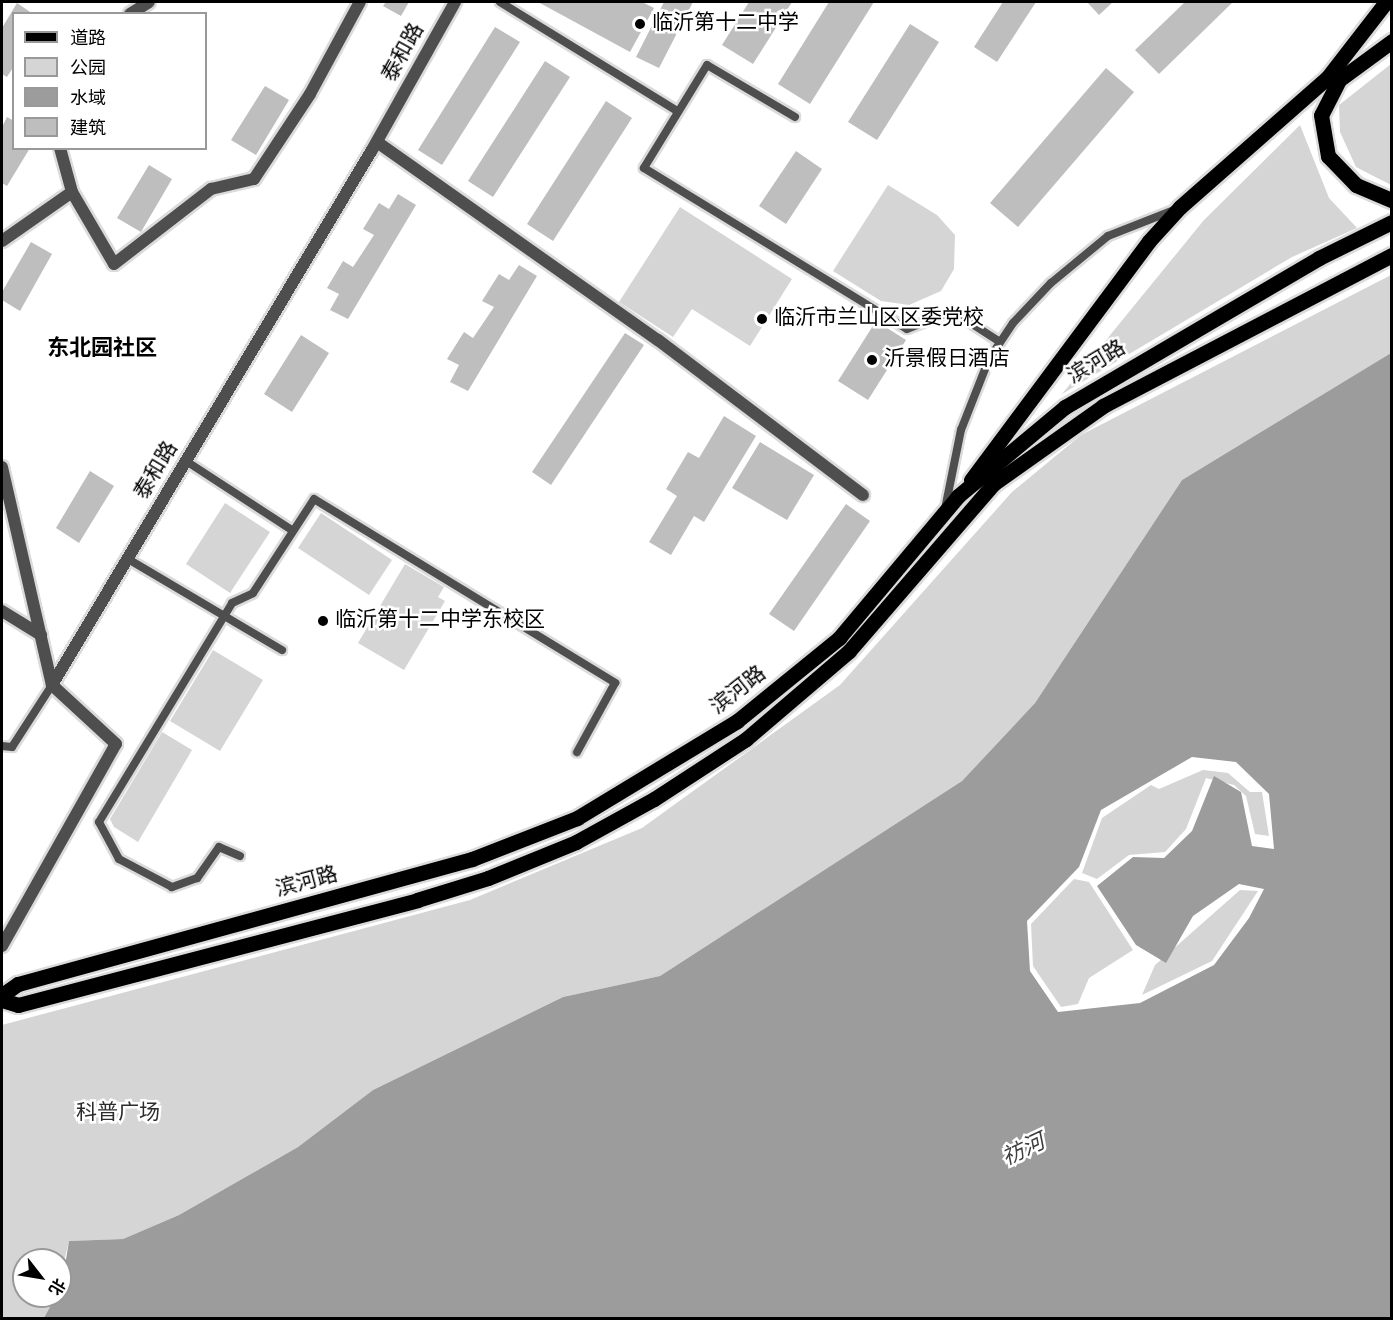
<!DOCTYPE html>
<html>
<head>
<meta charset="utf-8">
<style>
	body { margin:0 }
	#map { position:relative; width:1393px; height:1320px; overflow:hidden; background:#fff; font-family:Overpass,"Noto Sans SC",sans-serif }
	div>[style] { position:absolute }
	.green>* { inset:0; background:#d5d5d5 }
	.water>* { inset:0; background:#9c9c9c }
	.building>* { inset:0; background:#bebebe }
	.roads { filter:drop-shadow(2px 0 #dbdbdb) drop-shadow(-2px 0 #dbdbdb) drop-shadow(0 2px #dbdbdb) drop-shadow(0 -2px #dbdbdb) }
	.service>* { height:8px; margin:-4px; padding:0 4px; transform-origin:4px; border-radius:4px; background:#4e4e4e }
	.minor>* { height:12px; margin:-6px; padding:0 6px; transform-origin:6px; border-radius:6px; background:#4e4e4e }
	.primary>* { height:15px; margin:-7.5px; padding:0 7.5px; transform-origin:7.5px; border-radius:7.5px; background:#000 }
	.dots>* { width:16px; height:16px; translate:-50% -50%; box-sizing:border-box; border:3px solid #fff; border-radius:50% }
	span { translate:-50% -50%; white-space:nowrap; text-align:center; line-height:1.15; -webkit-text-stroke:5px #fff; paint-order:stroke }
	.poi-label { font-size:21px; color:#000 }
	.left { translate:0 -50%; text-align:left }
	.street-label { font-size:21px; color:#000 }
	.park-label { font-size:21px; color:#2c2c2c }
	.neighbourhood-label { font-size:22px; color:#000; font-weight:700 }
	.water-label { font-size:22px; color:#3d3d3d; font-style:italic }
	.frame { position:absolute; inset:0; border:3px solid #000; pointer-events:none }
	.legend { position:absolute; left:12px; top:12px; width:195px; height:138px; box-sizing:border-box; background:#fff; border:2px solid #999; margin:0; padding:8px 10px; list-style:none; font-size:18px; color:#000 }
	.legend li { display:flex; align-items:center; gap:12px; height:30px }
	.legend b { width:30px; border:2px solid #999 }
	.north { position:absolute; left:12px; top:1248px; width:60px; height:60px; box-sizing:border-box; background:#fff; border:2px solid #999; border-radius:50%; rotate:121deg; font-size:16px; font-weight:700; line-height:24px; text-align:center; color:#000 }
	.north::after { content:''; display:block; margin:auto; width:21px; height:27px; background:#000; clip-path:polygon(50% 0,100% 100%,50% 72%,0 100%) }
</style>
</head>
<body>
<div id="map">
	<div class="green">
		<div style="clip-path:polygon(1391px 64px,1391px 185px,1356px 167px,1340px 132px,1339px 105px)"></div>
		<div style="clip-path:polygon(1300px 125px,1329px 198px,1357px 228px,1292px 257px,1062px 394px,1204px 220px)"></div>
		<div style="clip-path:polygon(888px 185px,937px 215px,955px 235px,954px 269px,941px 291px,909px 305px,881px 301px,833px 271px)"></div>
		<div style="clip-path:polygon(680px 207px,792px 279px,750px 346px,692px 309px,673px 337px,619px 302px)"></div>
		<div style="clip-path:polygon(1391px 275px,1391px 353px,1182px 480px,1035px 703px,962px 781px,660px 976px,563px 997px,373px 1090px,298px 1147px,179px 1215px,123px 1239px,69px 1241px,60px 1278px,60px 1260px,24px 1260px,24px 1296px,56px 1296px,55px 1299px,44px 1318px,2px 1318px,2px 1025px,470px 900px,642px 828px,840px 685px,1012px 492px,1081px 435px)"></div>
		<div style="clip-path:polygon(225px 503px,270px 532px,230px 593px,186px 564px)"></div>
		<div style="clip-path:polygon(321px 513px,392px 560px,369px 595px,298px 548px)"></div>
		<div style="clip-path:polygon(405px 564px,444px 587px,438px 597px,445px 601px,404px 670px,358px 643px)"></div>
		<div style="clip-path:polygon(213px 650px,263px 680px,220px 751px,170px 721px)"></div>
		<div style="clip-path:polygon(162px 732px,192px 750px,138px 842px,114px 827px,110px 819px)"></div>
		<div style="clip-path:polygon(1203px 770px,1228px 773px,1250px 792px,1262px 792px,1269px 836px,1255px 834px,1246px 796px,1234px 785px,1206px 778px,1186px 829px,1165px 852px,1129px 855px,1097px 879px,1082px 873px,1102px 818px,1151px 785px,1159px 789px)"></div>
		<div style="clip-path:polygon(1074px 879px,1089px 882px,1133px 950px,1089px 978px,1078px 1004px,1061px 1007px,1033px 966px,1031px 924px)"></div>
		<div style="clip-path:polygon(1240px 890px,1258px 891px,1212px 961px,1142px 995px,1155px 965px)"></div>
	</div>
	<div class="water">
		<div style="clip-path:polygon(evenodd,1391px 353px,1391px 1318px,44px 1318px,56px 1296px,60px 1296px,69px 1241px,123px 1239px,179px 1215px,298px 1147px,373px 1090px,563px 997px,660px 976px,962px 781px,1035px 703px,1182px 480px,1391px 353px,1192px 757px,1236px 762px,1269px 794px,1274px 849px,1252px 846px,1241px 792px,1214px 776px,1192px 831px,1164px 858px,1133px 857px,1097px 886px,1136px 945px,1166px 963px,1193px 916px,1239px 884px,1264px 889px,1249px 918px,1214px 965px,1140px 1003px,1058px 1012px,1030px 971px,1027px 921px,1079px 867px,1101px 810px,1192px 757px)"></div>
	</div>
	<div class="building">
		<div style="clip-path:polygon(386px 2px,409px 2px,401px 16px,383px 6px)"></div>
		<div style="clip-path:polygon(538px 2px,642px 2px,654px 8px,630px 52px)"></div>
		<div style="clip-path:polygon(664px 2px,693px 2px,659px 68px,636px 57px)"></div>
		<div style="clip-path:polygon(749px 2px,792px 2px,753px 64px,722px 45px)"></div>
		<div style="clip-path:polygon(829px 2px,874px 2px,810px 104px,778px 84px)"></div>
		<div style="clip-path:polygon(1003px 2px,1036px 2px,997px 62px,974px 47px)"></div>
		<div style="clip-path:polygon(1087px 2px,1113px 2px,1099px 15px)"></div>
		<div style="clip-path:polygon(1185px 2px,1233px 2px,1159px 74px,1135px 50px)"></div>
		<div style="clip-path:polygon(17px 3px,33px 14px,14px 14px,14px 66px,7px 77px,2px 74px,2px 28px)"></div>
		<div style="clip-path:polygon(910px 24px,939px 42px,877px 140px,848px 122px)"></div>
		<div style="clip-path:polygon(495px 27px,520px 42px,442px 165px,418px 150px)"></div>
		<div style="clip-path:polygon(545px 61px,570px 77px,493px 197px,468px 181px)"></div>
		<div style="clip-path:polygon(1106px 68px,1134px 92px,1018px 227px,990px 203px)"></div>
		<div style="clip-path:polygon(265px 86px,289px 100px,256px 155px,231px 140px)"></div>
		<div style="clip-path:polygon(606px 101px,632px 118px,553px 241px,527px 224px)"></div>
		<div style="clip-path:polygon(7px 117px,14px 121px,14px 148px,30px 148px,7px 186px,2px 183px,2px 127px)"></div>
		<div style="clip-path:polygon(796px 151px,822px 169px,786px 224px,759px 206px)"></div>
		<div style="clip-path:polygon(149px 165px,172px 179px,141px 232px,117px 218px)"></div>
		<div style="clip-path:polygon(398px 194px,416px 205px,348px 319px,330px 310px,339px 294px,327px 288px,343px 261px,353px 267px,374px 235px,363px 229px,379px 203px,389px 209px)"></div>
		<div style="clip-path:polygon(31px 242px,52px 254px,20px 311px,2px 300px,2px 292px)"></div>
		<div style="clip-path:polygon(519px 265px,537px 276px,468px 391px,450px 382px,459px 365px,447px 359px,464px 332px,473px 338px,494px 307px,482px 301px,499px 274px,509px 280px)"></div>
		<div style="clip-path:polygon(876px 321px,906px 340px,868px 400px,838px 381px)"></div>
		<div style="clip-path:polygon(625px 333px,644px 345px,551px 485px,532px 472px)"></div>
		<div style="clip-path:polygon(301px 335px,329px 353px,292px 412px,264px 394px)"></div>
		<div style="clip-path:polygon(724px 416px,756px 436px,704px 522px,694px 516px,671px 555px,649px 542px,677px 496px,666px 489px,688px 452px,699px 458px)"></div>
		<div style="clip-path:polygon(760px 442px,814px 475px,787px 520px,732px 488px)"></div>
		<div style="clip-path:polygon(90px 471px,114px 486px,79px 543px,56px 528px)"></div>
		<div style="clip-path:polygon(846px 504px,870px 521px,794px 631px,769px 614px)"></div>
	</div>
	<div class="roads">
		<div class="service">
			<div style="left:500px;top:2px;width:208px;rotate:31.6deg"></div>
			<div style="left:795px;top:117px;width:102px;rotate:-149.4deg"></div>
			<div style="left:707px;top:65px;width:121px;rotate:121.5deg"></div>
			<div style="left:644px;top:168px;width:308px;rotate:31.5deg"></div>
			<div style="left:907px;top:329px;width:48px;rotate:-21.8deg"></div>
			<div style="left:952px;top:311px;width:57px;rotate:32.9deg"></div>
			<div style="left:186px;top:461px;width:126px;rotate:33.1deg"></div>
			<div style="left:945px;top:509px;width:81px;rotate:-78.6deg"></div>
			<div style="left:961px;top:430px;width:76px;rotate:-68.5deg"></div>
			<div style="left:989px;top:359px;width:43px;rotate:-56.3deg"></div>
			<div style="left:1013px;top:323px;width:55px;rotate:-46.5deg"></div>
			<div style="left:1051px;top:283px;width:74px;rotate:-39.5deg"></div>
			<div style="left:1108px;top:236px;width:71px;rotate:-21.5deg"></div>
			<div style="left:128px;top:559px;width:179px;rotate:30.6deg"></div>
			<div style="left:2px;top:746px;width:10px;rotate:6deg"></div>
			<div style="left:12px;top:747px;width:74px;rotate:-57.2deg"></div>
			<div style="left:240px;top:856px;width:23px;rotate:-157deg"></div>
			<div style="left:219px;top:847px;width:38px;rotate:125deg"></div>
			<div style="left:197px;top:878px;width:27px;rotate:160deg"></div>
			<div style="left:172px;top:887px;width:60px;rotate:-152.2deg"></div>
			<div style="left:119px;top:859px;width:42px;rotate:-118.4deg"></div>
			<div style="left:99px;top:822px;width:256px;rotate:-58.7deg"></div>
			<div style="left:232px;top:603px;width:23px;rotate:-25deg"></div>
			<div style="left:253px;top:593px;width:112px;rotate:-57deg"></div>
			<div style="left:314px;top:499px;width:353px;rotate:31.4deg"></div>
			<div style="left:615px;top:683px;width:79px;rotate:118.8deg"></div>
		</div>
		<div class="minor">
			<div style="left:130px;top:14px;width:22px;rotate:-32deg"></div>
			<div style="left:377px;top:142px;width:344px;rotate:35.2deg"></div>
			<div style="left:658px;top:340px;width:257px;rotate:37.1deg"></div>
			<div style="left:60px;top:148px;width:46px;rotate:74.7deg"></div>
			<div style="left:72px;top:192px;width:83px;rotate:59.7deg"></div>
			<div style="left:114px;top:264px;width:123px;rotate:-37.7deg"></div>
			<div style="left:211px;top:189px;width:44px;rotate:-13.1deg"></div>
			<div style="left:254px;top:179px;width:102px;rotate:-56.6deg"></div>
			<div style="left:310px;top:94px;width:105px;rotate:-61.5deg"></div>
			<div style="left:2px;top:241px;width:85px;rotate:-35deg"></div>
			<div style="left:2px;top:467px;width:224px;rotate:77.1deg"></div>
			<div style="left:2px;top:611px;width:46px;rotate:31.6deg"></div>
			<div style="left:2px;top:946px;width:232px;rotate:-60.6deg"></div>
			<div style="left:116px;top:744px;width:87px;rotate:-137.3deg"></div>
			<div style="left:52px;top:685px;width:623px;rotate:-59.12deg"></div>
			<div style="left:372px;top:150px;width:170px;rotate:-60.7deg"></div>
		</div>
		<div class="primary">
			<div style="left:1392px;top:41px;width:66px;rotate:143.7deg"></div>
			<div style="left:1339px;top:80px;width:39px;rotate:117deg"></div>
			<div style="left:1321px;top:115px;width:42px;rotate:80.3deg"></div>
			<div style="left:1328px;top:156px;width:40px;rotate:46deg"></div>
			<div style="left:1356px;top:185px;width:39px;rotate:23deg"></div>
			<div style="left:971px;top:480px;width:298px;rotate:-53.3deg"></div>
			<div style="left:1149px;top:241px;width:46px;rotate:-47.6deg"></div>
			<div style="left:1180px;top:207px;width:196px;rotate:-41.3deg"></div>
			<div style="left:1327px;top:78px;width:96px;rotate:-52.2deg"></div>
			<div style="left:2px;top:995px;width:19px;rotate:-35deg"></div>
			<div style="left:18px;top:984px;width:471px;rotate:-15.4deg"></div>
			<div style="left:472px;top:859px;width:113px;rotate:-21.3deg"></div>
			<div style="left:577px;top:818px;width:187px;rotate:-31.2deg"></div>
			<div style="left:737px;top:721px;width:132px;rotate:-39.1deg"></div>
			<div style="left:839px;top:638px;width:185px;rotate:-50deg"></div>
			<div style="left:958px;top:496px;width:139px;rotate:-39.8deg"></div>
			<div style="left:1065px;top:407px;width:294px;rotate:-30.4deg"></div>
			<div style="left:1319px;top:258px;width:81px;rotate:-26.3deg"></div>
			<div style="left:2px;top:1000px;width:17px;rotate:17deg"></div>
			<div style="left:18px;top:1005px;width:413px;rotate:-14.7deg"></div>
			<div style="left:417px;top:900px;width:74px;rotate:-17.2deg"></div>
			<div style="left:488px;top:878px;width:95px;rotate:-22.2deg"></div>
			<div style="left:576px;top:842px;width:89px;rotate:-28.9deg"></div>
			<div style="left:654px;top:799px;width:110px;rotate:-33.1deg"></div>
			<div style="left:746px;top:739px;width:135px;rotate:-40.5deg"></div>
			<div style="left:849px;top:651px;width:221px;rotate:-49.2deg"></div>
			<div style="left:993px;top:484px;width:135px;rotate:-35.3deg"></div>
			<div style="left:1103px;top:406px;width:326px;rotate:-27.6deg"></div>
		</div>
	</div>
	<div class="dots">
		<div style="left:640px;top:24px;background:#000"></div>
		<div style="left:762px;top:319px;background:#000"></div>
		<div style="left:872px;top:360px;background:#000"></div>
		<div style="left:323px;top:621px;background:#000"></div>
	</div>
	<div class="poi-label">
		<span class="left" style="left:652px;top:24px">临沂第十二中学</span>
		<span class="left" style="left:774px;top:319px">临沂市兰山区区委党校</span>
		<span class="left" style="left:884px;top:360px">沂景假日酒店</span>
		<span class="left" style="left:335px;top:621px">临沂第十二中学东校区</span>
	</div>
	<div class="street-label">
		<span style="left:404px;top:53px;rotate:-61deg">泰和路</span>
		<span style="left:1097px;top:363px;rotate:-31deg">滨河路</span>
		<span style="left:157px;top:471px;rotate:-59deg">泰和路</span>
		<span style="left:739px;top:691px;rotate:-38deg">滨河路</span>
		<span style="left:307px;top:883px;rotate:-15deg">滨河路</span>
	</div>
	<div class="park-label">
		<span style="left:118px;top:1114px">科普广场</span>
	</div>
	<div class="neighbourhood-label">
		<span style="left:102px;top:350px">东北园社区</span>
	</div>
	<div class="water-label">
		<span style="left:1024px;top:1151px;rotate:-25deg">祊河</span>
	</div>
	<div class="frame"></div>
	<ul class="legend">
	<li><b style="height:8px;background:#000"></b>道路</li>
	<li><b style="height:16px;background:#d5d5d5"></b>公园</li>
	<li><b style="height:16px;background:#9c9c9c"></b>水域</li>
	<li><b style="height:16px;background:#bebebe"></b>建筑</li>
	</ul>
	<div class="north">北</div>
</div>
</body>
</html>
